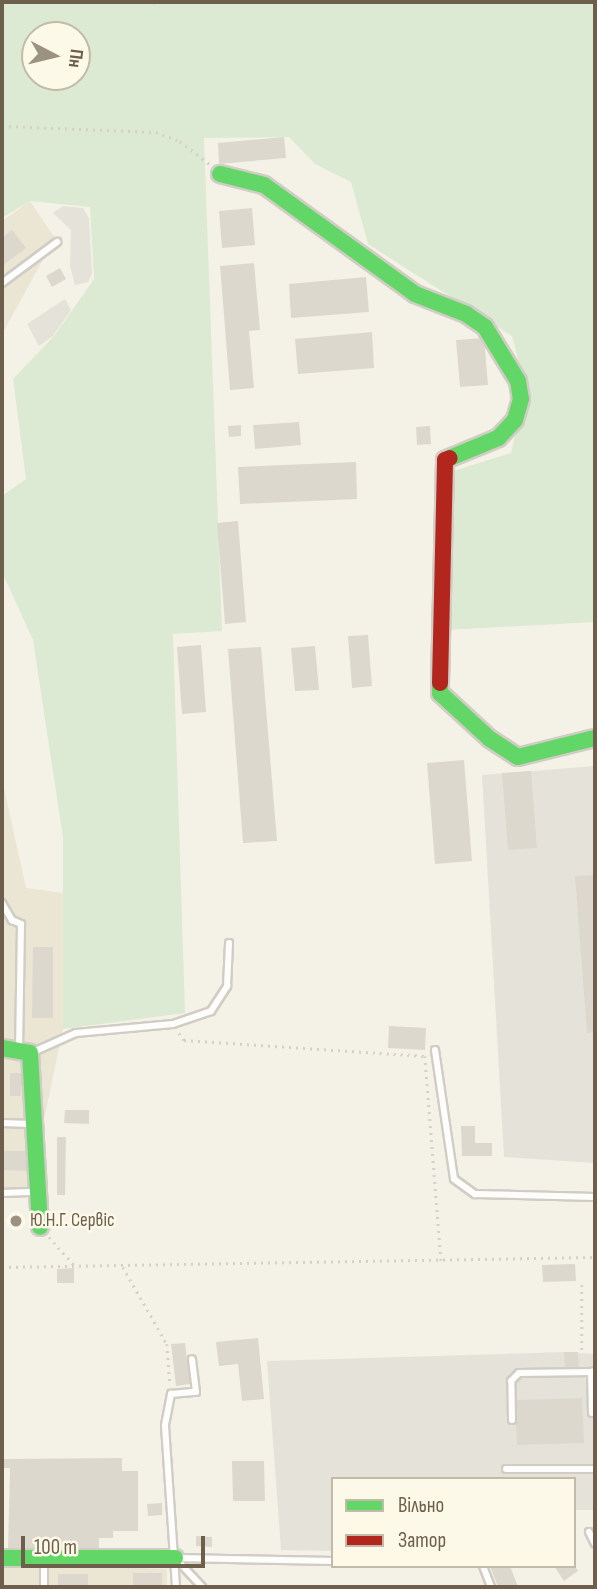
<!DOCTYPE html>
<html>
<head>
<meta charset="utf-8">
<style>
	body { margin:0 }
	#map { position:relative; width:597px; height:1589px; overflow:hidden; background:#f4f2e7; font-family:"Sofia Sans Condensed",sans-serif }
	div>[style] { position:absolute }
	.residential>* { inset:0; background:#ebe5d4 }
	.industrial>* { inset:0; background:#e5e3d9 }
	.green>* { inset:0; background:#ddead3 }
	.stream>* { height:3.5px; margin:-1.75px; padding:0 1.75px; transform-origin:1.75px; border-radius:1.75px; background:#cbdce2 }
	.building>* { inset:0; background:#ddd8cd }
	.path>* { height:2.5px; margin-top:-1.25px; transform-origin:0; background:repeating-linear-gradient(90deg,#d5d0c9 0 2px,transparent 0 7px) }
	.roads { filter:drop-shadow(2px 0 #d1cdc5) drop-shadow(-2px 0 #d1cdc5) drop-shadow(0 2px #d1cdc5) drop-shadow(0 -2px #d1cdc5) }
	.lane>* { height:6px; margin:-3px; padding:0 3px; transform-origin:3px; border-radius:3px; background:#fdfdfb }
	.fast>* { height:16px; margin:-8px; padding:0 8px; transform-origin:8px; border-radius:8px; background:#63d668 }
	.jam>* { height:16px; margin:-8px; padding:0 8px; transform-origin:8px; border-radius:8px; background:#b3261e }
	.dots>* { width:19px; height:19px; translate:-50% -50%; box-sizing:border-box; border:4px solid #fcf9e8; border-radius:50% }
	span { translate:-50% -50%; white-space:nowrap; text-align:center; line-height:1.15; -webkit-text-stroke:5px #fcf9e8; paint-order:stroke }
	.poi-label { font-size:19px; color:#6d5f4c }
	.left { translate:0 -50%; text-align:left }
	.frame { position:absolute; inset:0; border:4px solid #6d5f4c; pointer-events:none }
	.legend { position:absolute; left:331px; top:1477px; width:245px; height:91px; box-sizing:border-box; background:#fcf9e8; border:2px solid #c3bbaa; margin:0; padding:9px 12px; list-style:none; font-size:21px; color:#6d5f4c }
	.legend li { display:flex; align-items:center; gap:14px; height:35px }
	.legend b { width:35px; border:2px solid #c3bbaa }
	.north { position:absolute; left:21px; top:21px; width:70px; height:70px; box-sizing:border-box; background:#fcf9e8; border:2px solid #c3bbaa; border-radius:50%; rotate:97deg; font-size:19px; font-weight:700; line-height:28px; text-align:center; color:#6d5f4c }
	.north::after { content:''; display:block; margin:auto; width:24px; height:32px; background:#9c9282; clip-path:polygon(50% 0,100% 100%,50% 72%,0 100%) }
	.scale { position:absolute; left:21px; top:1536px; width:184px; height:32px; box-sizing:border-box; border:4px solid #6d5f4c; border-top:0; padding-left:9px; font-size:21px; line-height:24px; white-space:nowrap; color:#6d5f4c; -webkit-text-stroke:5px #fcf9e8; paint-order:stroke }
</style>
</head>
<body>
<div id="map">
	<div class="residential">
		<div style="clip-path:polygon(30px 201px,55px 238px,2px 334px,2px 221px)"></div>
		<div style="clip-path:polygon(2px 779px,26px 888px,63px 893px,63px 1029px,28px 1196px,2px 1198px)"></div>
		<div style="clip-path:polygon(2px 1562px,167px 1569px,167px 1587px,2px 1587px)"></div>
	</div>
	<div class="industrial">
		<div style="clip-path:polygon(63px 206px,83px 208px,89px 218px,92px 274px,88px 282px,75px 285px,70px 266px,71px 230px,53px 213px)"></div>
		<div style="clip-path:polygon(65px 299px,71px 310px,53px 336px,39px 346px,27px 324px)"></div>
		<div style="clip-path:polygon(595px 766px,595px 1163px,504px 1157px,482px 775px)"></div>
		<div style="clip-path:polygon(564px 1352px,595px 1354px,595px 1510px,574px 1510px,574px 1479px,333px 1479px,333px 1551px,281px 1550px,267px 1361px)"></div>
	</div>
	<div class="green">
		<div style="clip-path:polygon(evenodd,2px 2px,595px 2px,595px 622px,446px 630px,450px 472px,511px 453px,526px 390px,512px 336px,368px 244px,351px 182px,315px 164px,289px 137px,204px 138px,222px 631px,173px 634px,185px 1013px,63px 1029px,63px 838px,33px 640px,2px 572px,2px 496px,26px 479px,13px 379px,54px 336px,94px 279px,90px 207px,30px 201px,2px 218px,2px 2px,35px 35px,77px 35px,77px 77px,35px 77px,35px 35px)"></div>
	</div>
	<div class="stream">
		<div style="left:154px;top:3px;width:2px;rotate:-27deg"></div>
	</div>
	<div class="building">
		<div style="clip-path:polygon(284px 137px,286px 158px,219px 164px,218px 143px)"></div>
		<div style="clip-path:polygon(252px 208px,255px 245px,222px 248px,219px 211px)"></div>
		<div style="clip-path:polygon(12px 230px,26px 248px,2px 266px,2px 238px)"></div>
		<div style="clip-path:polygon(254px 263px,260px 330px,249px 331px,254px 388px,230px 390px,220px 266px)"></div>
		<div style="clip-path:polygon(60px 268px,66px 279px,52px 287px,46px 276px)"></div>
		<div style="clip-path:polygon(366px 277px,369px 312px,291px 318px,289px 284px)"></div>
		<div style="clip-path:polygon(372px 332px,374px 368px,298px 374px,295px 339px)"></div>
		<div style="clip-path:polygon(484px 338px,488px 385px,460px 387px,456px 340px)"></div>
		<div style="clip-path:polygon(299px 422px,301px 445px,255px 449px,253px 425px)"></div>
		<div style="clip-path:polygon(241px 425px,241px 436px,229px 437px,228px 426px)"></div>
		<div style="clip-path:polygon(430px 426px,431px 444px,417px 445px,416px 427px)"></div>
		<div style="clip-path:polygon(356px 462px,357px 499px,240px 504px,238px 467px)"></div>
		<div style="clip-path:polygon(238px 521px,246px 622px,225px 624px,217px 523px)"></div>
		<div style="clip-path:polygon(368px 635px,372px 686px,352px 688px,348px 636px)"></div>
		<div style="clip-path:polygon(201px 645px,206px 712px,182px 714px,177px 647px)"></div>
		<div style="clip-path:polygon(315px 646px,319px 690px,295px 691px,291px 648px)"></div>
		<div style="clip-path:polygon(261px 647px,277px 841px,243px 843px,228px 649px)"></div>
		<div style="clip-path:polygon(464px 760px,472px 861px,435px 864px,427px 763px)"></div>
		<div style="clip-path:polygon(531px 771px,537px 848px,508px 850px,502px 773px)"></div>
		<div style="clip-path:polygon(595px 875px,595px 1032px,587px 1033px,575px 876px)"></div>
		<div style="clip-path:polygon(33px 947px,53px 947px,53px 1018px,32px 1018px)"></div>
		<div style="clip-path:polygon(389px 1026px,426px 1028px,425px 1050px,388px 1048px)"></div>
		<div style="clip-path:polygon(10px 1073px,22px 1073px,21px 1096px,10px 1096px)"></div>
		<div style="clip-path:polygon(65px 1110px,89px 1110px,89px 1124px,64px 1123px)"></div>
		<div style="clip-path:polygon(461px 1126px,475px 1126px,475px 1143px,492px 1143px,492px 1156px,462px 1156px)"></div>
		<div style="clip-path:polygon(57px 1137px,66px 1137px,65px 1195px,57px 1195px)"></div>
		<div style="clip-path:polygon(4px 1151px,30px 1151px,30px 1171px,4px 1170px)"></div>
		<div style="clip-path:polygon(575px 1264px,576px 1281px,543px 1282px,542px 1265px)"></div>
		<div style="clip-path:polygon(74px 1268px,74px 1283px,57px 1283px,57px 1269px)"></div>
		<div style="clip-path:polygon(258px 1338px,264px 1399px,242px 1401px,238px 1364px,219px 1366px,216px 1342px)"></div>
		<div style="clip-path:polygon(185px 1343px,190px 1384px,176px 1386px,171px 1344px)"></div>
		<div style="clip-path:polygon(564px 1352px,578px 1352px,579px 1367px,565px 1367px)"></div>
		<div style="clip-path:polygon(582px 1398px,584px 1443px,517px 1445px,515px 1400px)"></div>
		<div style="clip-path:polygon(122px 1458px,122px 1471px,138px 1471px,138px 1531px,113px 1531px,113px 1538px,99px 1538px,99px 1549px,8px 1550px,10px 1468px,2px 1468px,2px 1459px)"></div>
		<div style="clip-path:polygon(232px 1461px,264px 1461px,265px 1501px,233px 1501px)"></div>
		<div style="clip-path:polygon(162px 1503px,162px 1515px,148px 1516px,147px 1504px)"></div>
		<div style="clip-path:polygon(196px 1536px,212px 1537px,212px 1547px,196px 1546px)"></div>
		<div style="clip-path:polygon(490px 1566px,510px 1566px,518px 1587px,498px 1587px)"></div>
		<div style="clip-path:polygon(554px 1566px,575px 1566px,578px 1571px,564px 1581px)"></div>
		<div style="clip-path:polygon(133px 1573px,162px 1573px,162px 1587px,133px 1587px)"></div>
		<div style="clip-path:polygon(58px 1574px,88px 1574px,88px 1587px,58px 1587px)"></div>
	</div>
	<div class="path">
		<div style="left:2px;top:126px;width:154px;rotate:2.2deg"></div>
		<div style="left:156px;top:132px;width:26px;rotate:21deg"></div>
		<div style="left:180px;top:141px;width:37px;rotate:38deg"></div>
		<div style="left:179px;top:1033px;width:9px;rotate:54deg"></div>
		<div style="left:184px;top:1040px;width:242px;rotate:3.8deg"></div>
		<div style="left:425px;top:1056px;width:205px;rotate:85.5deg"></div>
		<div style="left:49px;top:1237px;width:39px;rotate:48deg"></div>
		<div style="left:2px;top:1267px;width:593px;rotate:-0.97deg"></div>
		<div style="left:123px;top:1267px;width:89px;rotate:60.3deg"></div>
		<div style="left:167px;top:1344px;width:40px;rotate:85.7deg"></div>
		<div style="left:582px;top:1285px;width:69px;rotate:90deg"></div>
	</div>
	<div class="roads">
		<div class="lane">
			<div style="left:2px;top:283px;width:69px;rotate:-36.7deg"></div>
			<div style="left:2px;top:903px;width:20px;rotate:60deg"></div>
			<div style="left:12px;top:920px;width:10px;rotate:24deg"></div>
			<div style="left:21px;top:924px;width:124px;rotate:90.9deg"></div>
			<div style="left:435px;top:1050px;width:130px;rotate:81.6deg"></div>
			<div style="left:454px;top:1179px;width:26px;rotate:36deg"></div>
			<div style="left:475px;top:1194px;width:120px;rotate:1.4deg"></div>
			<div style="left:31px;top:1053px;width:49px;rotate:-24deg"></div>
			<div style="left:76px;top:1033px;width:97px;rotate:-5.3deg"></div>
			<div style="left:173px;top:1024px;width:40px;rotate:-18.9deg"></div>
			<div style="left:211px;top:1011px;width:30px;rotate:-57deg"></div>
			<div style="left:227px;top:986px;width:43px;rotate:-87.3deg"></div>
			<div style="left:2px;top:1123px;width:29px;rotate:2deg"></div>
			<div style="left:2px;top:1193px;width:34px;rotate:-2deg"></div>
			<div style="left:592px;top:1413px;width:41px;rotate:-91.4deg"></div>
			<div style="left:591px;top:1372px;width:4px;rotate:-14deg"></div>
			<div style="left:512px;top:1420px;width:39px;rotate:-91deg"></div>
			<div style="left:511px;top:1381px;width:11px;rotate:-45deg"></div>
			<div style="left:519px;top:1373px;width:72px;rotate:-0.8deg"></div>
			<div style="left:506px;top:1469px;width:89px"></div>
			<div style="left:589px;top:1532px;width:13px;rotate:63deg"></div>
			<div style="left:177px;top:1558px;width:156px;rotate:1.1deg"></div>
			<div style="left:177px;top:1560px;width:37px;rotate:47deg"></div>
			<div style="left:44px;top:1561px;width:26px;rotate:90deg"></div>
			<div style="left:483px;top:1566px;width:22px;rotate:69deg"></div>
			<div style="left:176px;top:1587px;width:162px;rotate:-93.9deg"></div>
			<div style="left:165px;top:1425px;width:32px;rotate:-79deg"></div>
			<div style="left:171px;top:1394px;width:25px;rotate:-5deg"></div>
			<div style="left:196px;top:1392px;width:33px;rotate:-97deg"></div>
		</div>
		<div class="fast">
			<div style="left:220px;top:174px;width:45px;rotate:14deg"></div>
			<div style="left:264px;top:185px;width:186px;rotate:35.8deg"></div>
			<div style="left:415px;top:294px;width:55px;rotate:21.4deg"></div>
			<div style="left:466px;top:314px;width:23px;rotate:34deg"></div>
			<div style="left:485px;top:327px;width:63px;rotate:58.6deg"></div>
			<div style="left:518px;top:381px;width:18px;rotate:81deg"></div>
			<div style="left:521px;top:399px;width:22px;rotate:106deg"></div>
			<div style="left:515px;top:420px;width:25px;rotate:133deg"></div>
			<div style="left:498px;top:438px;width:52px;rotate:157.4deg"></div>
			<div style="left:440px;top:683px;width:10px;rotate:90deg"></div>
			<div style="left:440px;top:693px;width:68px;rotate:42.6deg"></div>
			<div style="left:490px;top:739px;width:33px;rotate:33deg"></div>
			<div style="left:518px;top:757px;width:79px;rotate:-13.9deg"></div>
			<div style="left:2px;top:1048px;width:28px;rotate:10deg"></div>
			<div style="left:30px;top:1053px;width:174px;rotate:86.7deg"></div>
			<div style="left:2px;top:1558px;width:173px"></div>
		</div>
		<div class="jam">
			<div style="left:440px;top:683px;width:223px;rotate:-88.7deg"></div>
			<div style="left:445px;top:460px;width:5px;rotate:-22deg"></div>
		</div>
	</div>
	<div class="dots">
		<div style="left:16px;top:1221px;background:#9c9282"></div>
	</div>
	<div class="poi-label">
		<span class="left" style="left:30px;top:1221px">Ю.Н.Г. Сервіс</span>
	</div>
	<div class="frame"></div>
	<ul class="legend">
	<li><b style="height:9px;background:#63d668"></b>Вільно</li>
	<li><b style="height:9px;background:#b3261e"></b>Затор</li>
	</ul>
	<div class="north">Пн</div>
	<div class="scale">100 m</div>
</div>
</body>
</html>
